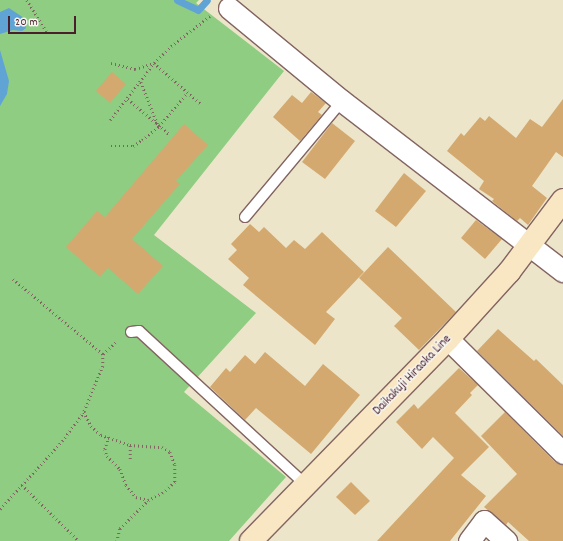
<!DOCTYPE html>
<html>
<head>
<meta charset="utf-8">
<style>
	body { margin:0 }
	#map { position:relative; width:563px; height:541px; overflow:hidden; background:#ede5c9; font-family:Dekko,sans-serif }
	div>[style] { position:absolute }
	.green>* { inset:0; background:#8fcd83 }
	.water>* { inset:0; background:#60a4d5 }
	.stream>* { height:7px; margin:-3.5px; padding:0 3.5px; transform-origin:3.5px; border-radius:3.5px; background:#60a4d5 }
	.building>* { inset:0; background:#d3a96f }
	.path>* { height:2.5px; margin-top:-1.25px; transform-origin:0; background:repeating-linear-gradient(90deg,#836462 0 1px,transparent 0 4px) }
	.roads { filter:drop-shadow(1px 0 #836462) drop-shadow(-1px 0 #836462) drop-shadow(0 1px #836462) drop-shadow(0 -1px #836462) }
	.service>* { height:10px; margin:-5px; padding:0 5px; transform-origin:5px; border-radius:5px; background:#fff }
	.minor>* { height:21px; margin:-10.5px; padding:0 10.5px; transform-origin:10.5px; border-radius:10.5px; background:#fff }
	.secondary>* { height:22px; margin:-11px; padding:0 11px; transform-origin:11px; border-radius:11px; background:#f9e7c3 }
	span { translate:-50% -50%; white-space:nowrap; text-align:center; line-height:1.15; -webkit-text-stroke:3px #f6f6f2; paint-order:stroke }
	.street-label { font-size:13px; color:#4a1f2b }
	.scale { position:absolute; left:8px; top:16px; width:68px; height:18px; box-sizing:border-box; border:2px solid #4a1f2b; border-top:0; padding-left:5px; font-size:12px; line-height:14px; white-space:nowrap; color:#4a1f2b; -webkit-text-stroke:3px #f6f6f2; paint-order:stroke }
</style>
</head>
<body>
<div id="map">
	<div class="green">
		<div style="clip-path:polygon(0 0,199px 0,196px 3px,284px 71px,154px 235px,256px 313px,184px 392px,286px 477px,229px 541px,0 541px)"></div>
	</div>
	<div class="water">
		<div style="clip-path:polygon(9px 8px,24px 18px,26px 28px,22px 31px,13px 30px,0 34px,0 12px)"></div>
		<div style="clip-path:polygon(0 50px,9px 81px,7px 94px,0 106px)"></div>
	</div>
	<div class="stream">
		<div style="left:177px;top:0;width:23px;rotate:25deg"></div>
		<div style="left:198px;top:10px;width:13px;rotate:-48deg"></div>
	</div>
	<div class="building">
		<div style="clip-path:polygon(112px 72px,126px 84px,110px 103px,96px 91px)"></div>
		<div style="clip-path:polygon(311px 92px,326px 103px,318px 112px,322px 115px,300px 141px,273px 117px,292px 95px,302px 103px)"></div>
		<div style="clip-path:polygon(563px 99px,563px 157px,556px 152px,532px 186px,547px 198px,528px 225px,520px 218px,517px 221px,492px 201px,494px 199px,479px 189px,484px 181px,447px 151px,461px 133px,464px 136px,480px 117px,485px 121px,489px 116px,516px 138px,530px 119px,542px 127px)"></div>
		<div style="clip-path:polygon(332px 123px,355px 141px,325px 179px,302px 162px)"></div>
		<div style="clip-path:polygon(184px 124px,208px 145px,176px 181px,180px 184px,132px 239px,163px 266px,138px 294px,108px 268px,100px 277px,66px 247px,97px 211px,105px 217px)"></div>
		<div style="clip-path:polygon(404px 173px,426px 191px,396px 227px,375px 211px)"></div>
		<div style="clip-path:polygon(476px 220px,502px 239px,485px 259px,461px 238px)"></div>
		<div style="clip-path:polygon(250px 224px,259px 232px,264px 227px,286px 248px,294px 240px,305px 249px,322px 232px,364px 272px,326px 312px,335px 319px,315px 345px,243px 285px,249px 278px,228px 259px,237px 250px,231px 244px)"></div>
		<div style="clip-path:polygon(388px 247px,456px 312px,419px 350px,394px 326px,402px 318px,359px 278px)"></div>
		<div style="clip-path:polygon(498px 329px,534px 361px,536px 359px,563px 385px,563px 436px,477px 351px)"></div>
		<div style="clip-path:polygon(265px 352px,305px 386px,323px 364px,360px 395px,311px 454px,256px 408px,245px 420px,210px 387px,226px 368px,230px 372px,245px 355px,255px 364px)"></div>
		<div style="clip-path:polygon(459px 368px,478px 385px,470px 393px,472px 395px,455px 413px,489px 447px,461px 475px,486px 496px,450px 541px,377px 541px,454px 458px,433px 437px,422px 449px,396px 422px,414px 404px,418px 409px)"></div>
		<div style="clip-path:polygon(505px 412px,555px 462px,563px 465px,563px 541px,529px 541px,508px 522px,506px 525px,484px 507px,517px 474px,481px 436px)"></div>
		<div style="clip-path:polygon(351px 482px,370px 501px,355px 515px,336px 497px)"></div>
	</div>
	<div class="path">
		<div style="left:27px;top:0;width:39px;rotate:58deg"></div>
		<div style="left:111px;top:63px;width:25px;rotate:14deg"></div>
		<div style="left:135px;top:69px;width:20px;rotate:-18deg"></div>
		<div style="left:154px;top:63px;width:24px;rotate:-45deg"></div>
		<div style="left:171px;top:46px;width:49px;rotate:-37.6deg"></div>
		<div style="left:141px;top:82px;width:46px;rotate:68.4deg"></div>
		<div style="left:128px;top:99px;width:54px;rotate:40.5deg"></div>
		<div style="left:110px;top:120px;width:72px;rotate:-52.3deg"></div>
		<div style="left:154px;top:63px;width:62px;rotate:41.1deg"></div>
		<div style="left:111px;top:146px;width:22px"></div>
		<div style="left:133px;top:146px;width:11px;rotate:-34deg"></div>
		<div style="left:142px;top:140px;width:22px;rotate:-39deg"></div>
		<div style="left:159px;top:126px;width:43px;rotate:-49.7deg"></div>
		<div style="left:13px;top:279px;width:117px;rotate:39.8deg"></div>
		<div style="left:103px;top:354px;width:12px;rotate:90deg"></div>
		<div style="left:103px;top:366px;width:50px;rotate:112.4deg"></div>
		<div style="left:84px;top:412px;width:16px;rotate:63deg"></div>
		<div style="left:91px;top:426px;width:13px;rotate:42deg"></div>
		<div style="left:101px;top:435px;width:31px;rotate:19deg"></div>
		<div style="left:130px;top:445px;width:32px;rotate:4deg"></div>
		<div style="left:162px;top:447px;width:9px;rotate:32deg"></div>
		<div style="left:170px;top:452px;width:14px;rotate:69deg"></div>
		<div style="left:175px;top:465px;width:17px;rotate:90deg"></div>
		<div style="left:175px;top:482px;width:16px;rotate:137deg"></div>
		<div style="left:163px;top:493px;width:16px;rotate:153deg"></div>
		<div style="left:149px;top:500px;width:41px;rotate:135deg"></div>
		<div style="left:120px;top:529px;width:12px;rotate:104deg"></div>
		<div style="left:103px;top:354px;width:19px;rotate:-43deg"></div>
		<div style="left:109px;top:437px;width:13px;rotate:108deg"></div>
		<div style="left:105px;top:449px;width:7px;rotate:74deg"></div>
		<div style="left:107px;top:456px;width:18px;rotate:45deg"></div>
		<div style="left:120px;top:469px;width:17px;rotate:69deg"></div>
		<div style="left:126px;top:485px;width:16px;rotate:50deg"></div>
		<div style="left:136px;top:497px;width:13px;rotate:13deg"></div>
		<div style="left:130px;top:459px;width:14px;rotate:-90deg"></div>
		<div style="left:22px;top:485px;width:80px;rotate:44.5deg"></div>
		<div style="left:0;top:509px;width:92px;rotate:-47.6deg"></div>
		<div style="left:62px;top:441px;width:36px;rotate:-53deg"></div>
	</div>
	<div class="roads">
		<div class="service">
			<div style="left:245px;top:217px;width:151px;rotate:-50.1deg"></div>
			<div style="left:131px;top:332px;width:8px;rotate:-7deg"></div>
			<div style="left:139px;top:331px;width:227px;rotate:42.7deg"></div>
		</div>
		<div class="minor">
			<div style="left:229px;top:8px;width:146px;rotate:39.5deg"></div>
			<div style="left:342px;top:101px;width:279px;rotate:37.6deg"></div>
			<div style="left:448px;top:339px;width:162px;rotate:44.7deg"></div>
			<div style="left:469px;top:541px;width:25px;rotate:-53deg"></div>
			<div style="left:484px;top:521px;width:30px;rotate:42deg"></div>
		</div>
		<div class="secondary">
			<div style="left:251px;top:541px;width:282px;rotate:-45.7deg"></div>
			<div style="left:448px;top:339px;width:91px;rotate:-47.7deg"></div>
			<div style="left:509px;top:272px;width:90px;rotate:-53.1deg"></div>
		</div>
	</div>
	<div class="street-label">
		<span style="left:413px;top:376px;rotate:-46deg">Daikakuji Hiraoka Line</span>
	</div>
	<div class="scale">20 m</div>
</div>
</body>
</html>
